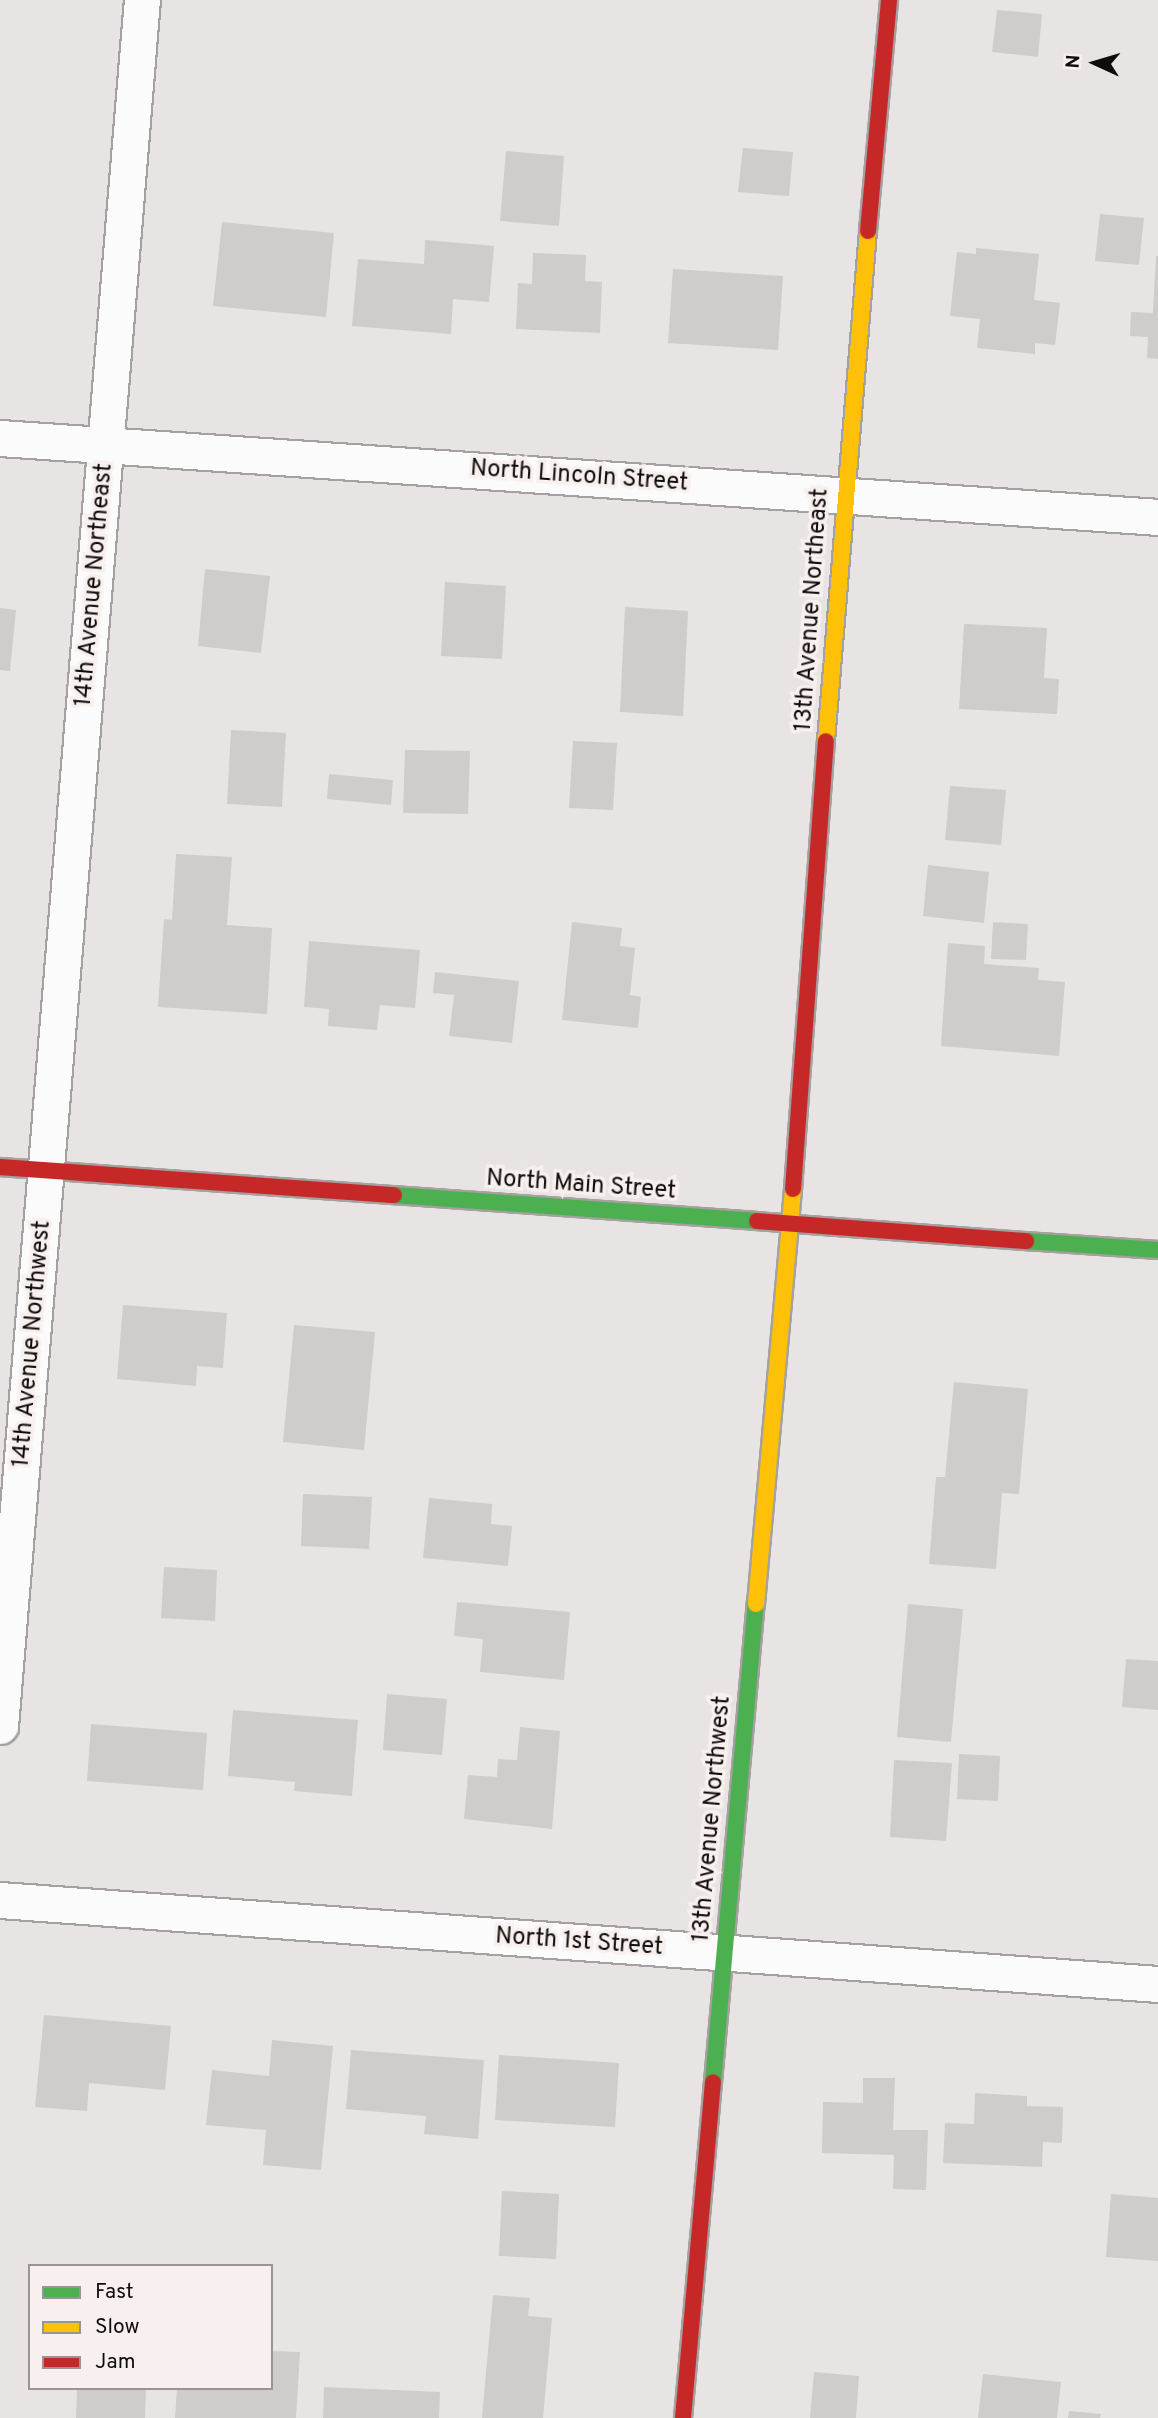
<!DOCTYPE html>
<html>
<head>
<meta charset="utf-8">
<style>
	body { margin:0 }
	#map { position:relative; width:1158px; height:2418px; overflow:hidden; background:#e8e4e3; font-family:Overpass,sans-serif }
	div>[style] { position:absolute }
	.building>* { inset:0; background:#cfcccb }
	.roads { filter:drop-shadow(2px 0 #a4a1a0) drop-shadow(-2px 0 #a4a1a0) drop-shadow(0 2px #a4a1a0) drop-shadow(0 -2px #a4a1a0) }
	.street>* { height:35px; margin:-17.5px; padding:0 17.5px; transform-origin:17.5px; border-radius:17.5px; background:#fcfbfb }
	.fast>* { height:16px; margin:-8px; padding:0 8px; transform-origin:8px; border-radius:8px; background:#4caf50 }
	.slow>* { height:16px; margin:-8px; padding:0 8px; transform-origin:8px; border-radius:8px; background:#ffc107 }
	.jam>* { height:16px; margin:-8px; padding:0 8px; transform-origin:8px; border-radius:8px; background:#c62828 }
	span { translate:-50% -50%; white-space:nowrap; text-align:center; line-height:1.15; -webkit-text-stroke:7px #f7f0ee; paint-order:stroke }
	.street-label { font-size:24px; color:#0f0d0c }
	.legend { position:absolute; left:28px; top:2264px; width:245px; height:126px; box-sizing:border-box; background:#f7f0ee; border:2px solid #9a9594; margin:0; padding:9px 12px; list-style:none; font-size:21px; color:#0f0d0c }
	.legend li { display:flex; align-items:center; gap:14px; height:35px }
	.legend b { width:35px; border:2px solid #9a9594 }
	.north { position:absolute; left:1060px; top:28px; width:70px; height:70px; -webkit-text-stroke:5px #f7f0ee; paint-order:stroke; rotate:274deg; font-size:19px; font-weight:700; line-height:28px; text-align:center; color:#0f0d0c }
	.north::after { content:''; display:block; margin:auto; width:24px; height:32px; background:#0f0d0c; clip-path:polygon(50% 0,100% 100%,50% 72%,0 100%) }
</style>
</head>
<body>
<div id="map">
	<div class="building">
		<div style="clip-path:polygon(997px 10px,1042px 14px,1038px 57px,992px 52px)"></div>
		<div style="clip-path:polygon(743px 148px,793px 152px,789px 196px,738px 192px)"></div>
		<div style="clip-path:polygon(506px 151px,564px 156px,559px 226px,500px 221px)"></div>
		<div style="clip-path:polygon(1100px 214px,1144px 218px,1139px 265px,1095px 261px)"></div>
		<div style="clip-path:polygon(222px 222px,334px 233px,326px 317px,213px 306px)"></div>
		<div style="clip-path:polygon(425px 240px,494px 246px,489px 302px,453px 299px,451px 334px,352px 326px,358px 259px,424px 264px)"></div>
		<div style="clip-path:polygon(976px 248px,1039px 254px,1034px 300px,1060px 303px,1055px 345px,1035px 343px,1035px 354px,977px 348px,980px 319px,950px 316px,957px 252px,976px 254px)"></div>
		<div style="clip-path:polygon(533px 253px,586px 255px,585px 281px,602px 282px,600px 333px,516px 329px,518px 283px,532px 284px)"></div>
		<div style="clip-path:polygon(1156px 256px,1158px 256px,1158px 359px,1147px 358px,1148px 337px,1130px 336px,1131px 312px,1153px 313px)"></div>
		<div style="clip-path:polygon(673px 269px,783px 276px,778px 350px,668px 343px)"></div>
		<div style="clip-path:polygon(205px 569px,270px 576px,261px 653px,198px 646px)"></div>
		<div style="clip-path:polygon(445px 582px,506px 586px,502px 659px,441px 656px)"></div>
		<div style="clip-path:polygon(625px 607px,688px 611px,683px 716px,620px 712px)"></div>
		<div style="clip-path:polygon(0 608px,16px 610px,10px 671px,0 670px)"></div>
		<div style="clip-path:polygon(964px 624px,1047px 628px,1044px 678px,1059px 679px,1057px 714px,959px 709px)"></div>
		<div style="clip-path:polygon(231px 730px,286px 733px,282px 807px,227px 804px)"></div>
		<div style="clip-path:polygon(573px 741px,617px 743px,613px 810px,569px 808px)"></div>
		<div style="clip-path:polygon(405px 750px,470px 751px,468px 814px,403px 813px)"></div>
		<div style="clip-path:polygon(329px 774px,393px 780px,391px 805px,327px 799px)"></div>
		<div style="clip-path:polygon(950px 786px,1006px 790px,1001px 845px,945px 840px)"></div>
		<div style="clip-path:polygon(176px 854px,232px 857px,227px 925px,272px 928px,267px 1014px,158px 1007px,164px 919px,172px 920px)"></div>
		<div style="clip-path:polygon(928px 865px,989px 872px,984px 923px,923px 916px)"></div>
		<div style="clip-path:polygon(572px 922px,622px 928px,620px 946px,635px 948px,630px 995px,641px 997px,638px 1028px,562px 1020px)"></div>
		<div style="clip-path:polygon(993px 922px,1028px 924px,1026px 960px,991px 959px)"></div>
		<div style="clip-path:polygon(309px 941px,420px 950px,415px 1008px,380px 1005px,377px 1030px,328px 1026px,329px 1009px,304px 1007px)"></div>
		<div style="clip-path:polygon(948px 943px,985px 946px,984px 964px,1039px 968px,1038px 980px,1065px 982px,1059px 1056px,941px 1046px)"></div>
		<div style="clip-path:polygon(435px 972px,519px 981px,512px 1043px,449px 1036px,454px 995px,433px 993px)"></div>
		<div style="clip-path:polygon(123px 1305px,227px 1313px,223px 1368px,197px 1366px,196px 1386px,117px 1379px)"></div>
		<div style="clip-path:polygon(294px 1325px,375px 1332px,364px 1450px,283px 1442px)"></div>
		<div style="clip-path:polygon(954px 1382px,1028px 1389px,1019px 1494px,1002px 1493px,996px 1569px,929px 1564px,936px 1477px,945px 1477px)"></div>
		<div style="clip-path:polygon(303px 1494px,372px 1497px,369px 1549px,301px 1546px)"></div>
		<div style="clip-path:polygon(429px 1498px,492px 1504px,491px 1524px,512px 1526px,508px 1566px,423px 1558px)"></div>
		<div style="clip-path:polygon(164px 1567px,217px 1570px,215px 1621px,161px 1618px)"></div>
		<div style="clip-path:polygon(457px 1602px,570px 1612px,564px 1680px,480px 1672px,483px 1639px,454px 1636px)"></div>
		<div style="clip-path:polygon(908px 1604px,963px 1609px,951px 1742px,897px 1737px)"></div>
		<div style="clip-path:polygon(1126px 1659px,1158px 1661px,1158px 1710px,1122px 1707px)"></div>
		<div style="clip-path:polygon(387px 1694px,447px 1699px,442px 1755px,383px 1750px)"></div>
		<div style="clip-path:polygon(233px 1710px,358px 1720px,352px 1796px,294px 1791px,295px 1782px,228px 1776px)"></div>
		<div style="clip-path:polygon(91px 1724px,207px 1733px,203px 1790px,87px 1781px)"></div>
		<div style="clip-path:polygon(520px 1727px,560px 1731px,552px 1829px,464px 1819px,468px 1775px,497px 1777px,498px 1759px,517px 1760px)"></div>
		<div style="clip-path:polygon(959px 1754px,1000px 1756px,998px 1801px,957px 1799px)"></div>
		<div style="clip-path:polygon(894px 1760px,952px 1763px,946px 1841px,890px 1837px)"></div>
		<div style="clip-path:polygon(44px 2015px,171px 2026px,165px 2090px,89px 2083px,87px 2111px,35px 2107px)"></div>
		<div style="clip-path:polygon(272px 2040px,333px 2046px,321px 2170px,263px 2165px,266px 2130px,206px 2125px,212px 2070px,269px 2076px)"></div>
		<div style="clip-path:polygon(351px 2050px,484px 2060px,478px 2139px,424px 2134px,426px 2116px,346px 2109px)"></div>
		<div style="clip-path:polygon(499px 2055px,619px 2063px,615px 2127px,495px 2120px)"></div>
		<div style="clip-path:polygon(863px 2078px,895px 2078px,893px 2130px,928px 2130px,926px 2190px,893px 2189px,894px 2155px,822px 2153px,823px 2102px,863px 2103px)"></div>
		<div style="clip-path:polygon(975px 2093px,1027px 2096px,1027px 2106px,1063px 2107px,1062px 2143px,1043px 2142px,1042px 2167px,943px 2163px,945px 2123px,974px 2124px)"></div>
		<div style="clip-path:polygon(502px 2191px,559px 2194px,556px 2259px,499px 2256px)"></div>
		<div style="clip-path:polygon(1111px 2194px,1158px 2198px,1158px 2261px,1106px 2257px)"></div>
		<div style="clip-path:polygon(493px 2295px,530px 2298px,528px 2316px,552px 2318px,543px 2418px,482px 2418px)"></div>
		<div style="clip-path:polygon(271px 2351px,300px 2352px,296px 2418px,175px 2418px,177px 2388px,271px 2388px)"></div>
		<div style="clip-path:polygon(814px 2372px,859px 2376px,856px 2418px,810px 2418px)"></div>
		<div style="clip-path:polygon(983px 2374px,1061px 2382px,1057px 2418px,978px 2418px)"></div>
		<div style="clip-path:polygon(324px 2387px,440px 2392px,439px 2418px,323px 2418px)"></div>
		<div style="clip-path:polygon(77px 2388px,146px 2388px,145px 2418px,76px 2418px)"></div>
		<div style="clip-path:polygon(1069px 2411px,1101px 2414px,1100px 2418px,1068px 2418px)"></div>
	</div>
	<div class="roads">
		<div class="street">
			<div style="left:0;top:438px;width:1161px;rotate:3.9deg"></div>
			<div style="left:0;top:1726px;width:1732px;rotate:-85.3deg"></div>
			<div style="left:0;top:1900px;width:1161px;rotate:4.15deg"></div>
		</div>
		<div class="fast">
			<div style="left:394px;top:1195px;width:364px;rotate:4.1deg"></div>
			<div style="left:1026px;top:1241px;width:132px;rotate:3.9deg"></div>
			<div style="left:713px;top:2082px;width:480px;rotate:-84.9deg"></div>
		</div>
		<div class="slow">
			<div style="left:826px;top:741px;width:512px;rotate:-85.29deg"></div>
			<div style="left:756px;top:1604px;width:417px;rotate:-84.9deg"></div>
		</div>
		<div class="jam">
			<div style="left:868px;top:231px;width:232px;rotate:-84.8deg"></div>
			<div style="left:0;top:1167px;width:395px;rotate:4.1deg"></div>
			<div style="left:793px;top:1189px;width:449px;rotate:-85.8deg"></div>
			<div style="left:757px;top:1221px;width:270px;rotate:4.3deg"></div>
			<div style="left:683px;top:2418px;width:337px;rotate:-84.9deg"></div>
		</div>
	</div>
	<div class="street-label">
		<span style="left:579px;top:477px;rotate:4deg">North Lincoln Street</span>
		<span style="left:95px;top:585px;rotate:-85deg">14th Avenue Northeast</span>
		<span style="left:813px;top:610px;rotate:-86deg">13th Avenue Northeast</span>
		<span style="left:581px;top:1186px;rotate:4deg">North Main Street</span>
		<span style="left:33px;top:1344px;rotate:-85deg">14th Avenue Northwest</span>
		<span style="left:713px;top:1819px;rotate:-85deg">13th Avenue Northwest</span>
		<span style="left:579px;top:1943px;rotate:4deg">North 1st Street</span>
	</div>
	<ul class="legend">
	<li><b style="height:9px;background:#4caf50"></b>Fast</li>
	<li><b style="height:9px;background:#ffc107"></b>Slow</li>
	<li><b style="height:9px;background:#c62828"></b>Jam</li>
	</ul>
	<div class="north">N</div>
</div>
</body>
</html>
